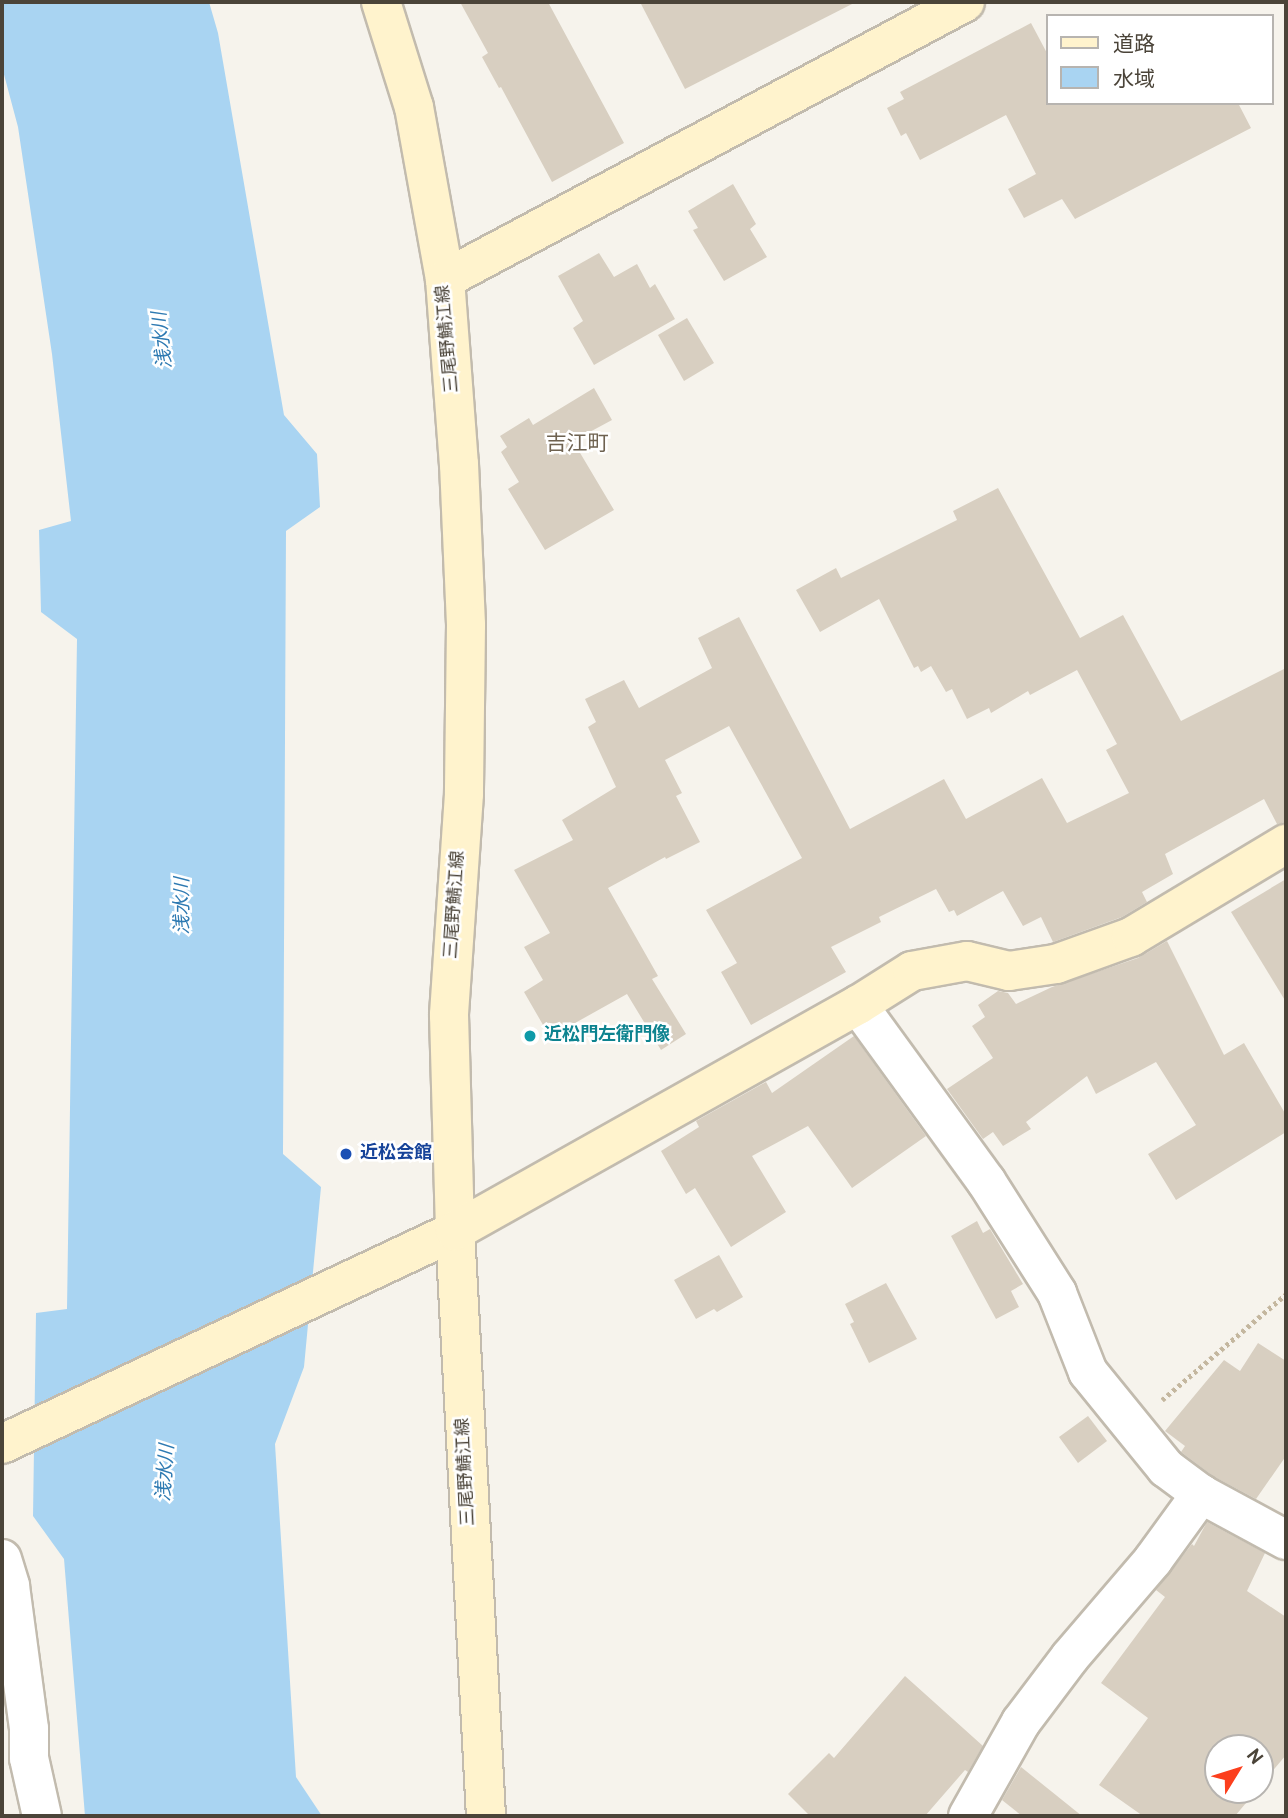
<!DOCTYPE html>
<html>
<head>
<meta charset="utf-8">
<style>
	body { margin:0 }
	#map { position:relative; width:1288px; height:1818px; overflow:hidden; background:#f6f3ec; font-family:Overpass,"Noto Sans JP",sans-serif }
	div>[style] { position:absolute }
	.water>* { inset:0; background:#a9d4f2 }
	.building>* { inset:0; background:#d8cfc1 }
	.path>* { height:4.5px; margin-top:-2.25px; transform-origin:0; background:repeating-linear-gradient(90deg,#c4b79f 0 3.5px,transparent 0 7px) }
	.roads { filter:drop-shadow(2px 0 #c2bbae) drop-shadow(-2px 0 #c2bbae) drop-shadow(0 2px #c2bbae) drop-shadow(0 -2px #c2bbae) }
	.street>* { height:38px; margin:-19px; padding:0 19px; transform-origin:19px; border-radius:19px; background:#fff }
	.secondary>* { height:38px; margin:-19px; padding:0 19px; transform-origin:19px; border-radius:19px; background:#fff3cd }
	.dots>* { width:19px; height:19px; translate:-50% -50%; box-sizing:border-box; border:4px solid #fff; border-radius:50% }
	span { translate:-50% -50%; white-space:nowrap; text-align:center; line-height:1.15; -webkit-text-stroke:5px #fff; paint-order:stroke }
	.street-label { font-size:18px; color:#4b4439 }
	.culture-label { font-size:18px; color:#0d838f; font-weight:700 }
	.left { translate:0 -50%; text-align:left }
	.transit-label { font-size:18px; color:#164399; font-weight:700 }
	.water-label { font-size:19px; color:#2e7ab2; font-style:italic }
	.quarter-label { font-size:21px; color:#6e6250 }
	.frame { position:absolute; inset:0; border:4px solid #4b4439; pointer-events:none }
	.legend { position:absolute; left:1046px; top:14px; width:228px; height:91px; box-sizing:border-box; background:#fff; border:2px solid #b7b4b0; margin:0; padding:9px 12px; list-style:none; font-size:21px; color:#4b4439 }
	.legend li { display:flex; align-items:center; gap:14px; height:35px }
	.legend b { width:35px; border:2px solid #b7b4b0 }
	.north { position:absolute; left:1204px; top:1734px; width:70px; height:70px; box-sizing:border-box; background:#fff; border:2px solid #b7b4b0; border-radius:50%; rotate:52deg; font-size:19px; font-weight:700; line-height:28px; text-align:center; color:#4b4439 }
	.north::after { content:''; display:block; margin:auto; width:24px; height:32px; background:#fc3f1d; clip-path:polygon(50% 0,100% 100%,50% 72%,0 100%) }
</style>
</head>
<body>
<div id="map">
	<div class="water">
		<div style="clip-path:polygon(2px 2px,209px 2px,218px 33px,284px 415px,317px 454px,320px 507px,286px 531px,283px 1154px,321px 1187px,304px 1367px,275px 1444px,296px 1777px,322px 1816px,85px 1816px,64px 1559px,33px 1516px,36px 1313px,67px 1309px,77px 639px,41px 612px,39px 530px,71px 521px,52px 354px,18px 127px,2px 67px)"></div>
	</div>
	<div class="building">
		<div style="clip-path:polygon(460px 2px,548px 2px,624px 143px,552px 182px,501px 87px,499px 88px,482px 57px,488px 53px)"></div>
		<div style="clip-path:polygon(640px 2px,856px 2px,685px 89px)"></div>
		<div style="clip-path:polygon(1031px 23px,1048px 55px,1048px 103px,1238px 103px,1251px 128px,1075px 219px,1062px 199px,1024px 218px,1008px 189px,1036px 174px,1006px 115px,920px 160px,906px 133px,901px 136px,887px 108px,904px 99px,900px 92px)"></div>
		<div style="clip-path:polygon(733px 184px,756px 224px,750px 229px,767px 257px,724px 281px,693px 230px,698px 228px,688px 211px)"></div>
		<div style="clip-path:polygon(599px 253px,614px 277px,637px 264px,650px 288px,655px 284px,675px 319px,594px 365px,573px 328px,583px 321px,558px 276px)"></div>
		<div style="clip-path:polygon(687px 318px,714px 363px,684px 381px,658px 335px)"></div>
		<div style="clip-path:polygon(594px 388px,612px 420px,573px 441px,614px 510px,545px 550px,508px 489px,519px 482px,501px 452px,507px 447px,500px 436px,529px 418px,533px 425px)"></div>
		<div style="clip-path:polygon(998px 488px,1080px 638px,1123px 615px,1181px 721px,1286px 668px,1286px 822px,1277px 824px,1264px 799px,1165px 854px,1173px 874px,1142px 892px,1147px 902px,1122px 917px,1053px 942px,1041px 917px,1023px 926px,1003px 891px,957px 916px,954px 910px,949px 912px,936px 889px,879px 917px,881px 922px,831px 947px,846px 972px,751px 1025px,721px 972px,737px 963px,706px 910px,802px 858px,729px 726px,665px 760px,682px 793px,676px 796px,700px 842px,666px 859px,665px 857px,608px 888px,658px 976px,652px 979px,686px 1034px,661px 1050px,627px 994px,550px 1037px,524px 992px,543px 980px,524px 947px,550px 933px,514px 870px,573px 840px,562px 820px,616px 787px,588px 727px,596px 722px,585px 699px,624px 680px,639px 708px,712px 668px,698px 638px,739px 617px,850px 829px,944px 779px,966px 819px,1042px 778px,1067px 823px,1129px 793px,1106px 750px,1117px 744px,1077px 670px,1030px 695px,1028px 691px,991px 713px,989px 708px,967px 719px,952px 689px,946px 692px,931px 666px,921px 672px,918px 666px,914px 668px,879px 599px,820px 632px,796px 590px,836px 568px,841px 578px,957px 520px,953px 511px)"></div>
		<div style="clip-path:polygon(1286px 879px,1286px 1002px,1231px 912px)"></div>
		<div style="clip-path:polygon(1167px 941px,1224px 1055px,1244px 1043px,1286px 1115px,1286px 1132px,1176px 1200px,1148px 1154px,1196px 1125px,1156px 1062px,1096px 1094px,1087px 1076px,1026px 1122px,1031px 1129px,1003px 1146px,993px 1132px,983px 1139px,947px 1089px,993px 1058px,972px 1026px,985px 1017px,978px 1005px,998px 991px,1008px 993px,1016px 1004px,1052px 987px,1138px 958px)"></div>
		<div style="clip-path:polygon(854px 1036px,926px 1136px,852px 1188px,808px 1126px,752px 1156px,786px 1212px,731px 1247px,695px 1188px,686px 1194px,661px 1151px,699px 1127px,696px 1121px,766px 1082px,772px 1093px)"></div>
		<div style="clip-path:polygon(977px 1221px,983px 1233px,990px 1229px,1023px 1284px,1011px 1291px,1019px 1307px,996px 1319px,951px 1236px)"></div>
		<div style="clip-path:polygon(719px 1255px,743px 1297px,717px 1312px,714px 1309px,696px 1319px,674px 1280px)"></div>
		<div style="clip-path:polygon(886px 1283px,917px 1339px,869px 1363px,850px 1324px,854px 1322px,845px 1304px)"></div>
		<div style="clip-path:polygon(1258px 1343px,1286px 1361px,1286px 1456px,1256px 1499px,1213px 1476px,1181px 1452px,1185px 1446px,1165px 1431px,1224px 1360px,1240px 1371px)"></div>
		<div style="clip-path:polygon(1088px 1416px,1107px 1441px,1078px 1463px,1059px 1437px)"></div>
		<div style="clip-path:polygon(1207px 1522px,1265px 1553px,1247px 1591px,1286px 1617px,1286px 1755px,1260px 1786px,1260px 1748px,1218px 1748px,1218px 1790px,1257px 1790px,1235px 1816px,1143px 1816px,1099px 1785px,1148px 1718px,1101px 1683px,1165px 1597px,1156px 1590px,1192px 1544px,1194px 1546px)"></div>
		<div style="clip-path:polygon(905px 1676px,983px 1746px,968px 1772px,965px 1770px,925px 1816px,810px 1816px,788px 1794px,829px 1753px,834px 1758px)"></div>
		<div style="clip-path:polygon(1021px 1767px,1082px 1816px,1022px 1816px,1002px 1800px)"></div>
	</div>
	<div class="path">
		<div style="left:1162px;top:1400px;width:163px;rotate:-40.5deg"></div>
	</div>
	<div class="roads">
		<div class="street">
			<div style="left:858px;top:1005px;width:218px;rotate:54deg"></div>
			<div style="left:986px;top:1181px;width:133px;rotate:57.6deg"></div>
			<div style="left:1057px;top:1293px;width:85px;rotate:68.6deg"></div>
			<div style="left:1088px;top:1372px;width:124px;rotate:50.9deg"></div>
			<div style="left:1166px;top:1468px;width:44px;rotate:36.6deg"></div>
			<div style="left:1201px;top:1494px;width:97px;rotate:28.4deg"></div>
			<div style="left:2px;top:1559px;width:28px;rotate:73deg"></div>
			<div style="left:10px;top:1586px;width:144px;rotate:82.4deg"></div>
			<div style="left:29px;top:1729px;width:29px;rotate:90deg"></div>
			<div style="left:29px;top:1758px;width:59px;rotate:77.4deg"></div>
			<div style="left:968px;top:1816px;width:108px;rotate:-60.6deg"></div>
			<div style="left:1021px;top:1722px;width:81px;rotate:-53deg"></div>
			<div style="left:1070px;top:1657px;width:128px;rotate:-49.4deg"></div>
			<div style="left:1153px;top:1560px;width:82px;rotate:-54deg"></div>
		</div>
		<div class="secondary">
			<div style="left:381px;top:2px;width:110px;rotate:72.6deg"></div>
			<div style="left:414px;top:107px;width:175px;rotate:79.8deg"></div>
			<div style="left:445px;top:279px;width:186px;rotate:85.7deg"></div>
			<div style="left:459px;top:464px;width:161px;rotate:87.5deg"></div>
			<div style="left:466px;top:625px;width:169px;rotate:90.7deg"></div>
			<div style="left:464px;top:794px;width:222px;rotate:93.9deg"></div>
			<div style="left:449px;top:1015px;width:216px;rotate:88.4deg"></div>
			<div style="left:455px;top:1231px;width:586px;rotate:86.97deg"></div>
			<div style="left:445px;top:279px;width:589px;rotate:-28.04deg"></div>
			<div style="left:2px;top:1444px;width:501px;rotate:-25.18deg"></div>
			<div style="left:455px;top:1231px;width:462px;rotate:-29.3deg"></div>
			<div style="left:858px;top:1005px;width:64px;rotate:-32.2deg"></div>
			<div style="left:912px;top:971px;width:56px;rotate:-10.3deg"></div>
			<div style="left:967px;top:961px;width:43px;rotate:13.4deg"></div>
			<div style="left:1009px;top:971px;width:48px;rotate:-8.5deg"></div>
			<div style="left:1056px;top:964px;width:80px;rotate:-19.8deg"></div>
			<div style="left:1131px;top:937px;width:181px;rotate:-31deg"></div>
		</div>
	</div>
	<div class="dots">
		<div style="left:530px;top:1036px;background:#0f9aa8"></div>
		<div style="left:346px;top:1154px;background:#1a4fb4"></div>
	</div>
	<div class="street-label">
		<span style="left:449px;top:339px;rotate:-95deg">三尾野鯖江線</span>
		<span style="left:456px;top:905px;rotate:-86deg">三尾野鯖江線</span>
		<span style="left:467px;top:1472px;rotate:-93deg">三尾野鯖江線</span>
	</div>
	<div class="culture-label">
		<span class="left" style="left:544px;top:1036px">近松門左衛門像</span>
	</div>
	<div class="transit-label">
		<span class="left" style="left:360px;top:1154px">近松会館</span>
	</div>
	<div class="water-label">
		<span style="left:164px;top:340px;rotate:-96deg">浅水川</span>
		<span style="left:184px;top:906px;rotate:-90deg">浅水川</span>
		<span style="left:167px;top:1473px;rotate:-86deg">浅水川</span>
	</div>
	<div class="quarter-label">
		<span style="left:577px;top:445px">吉江町</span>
	</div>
	<div class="frame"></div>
	<ul class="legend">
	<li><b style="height:9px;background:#fff3cd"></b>道路</li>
	<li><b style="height:19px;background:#a9d4f2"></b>水域</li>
	</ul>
	<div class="north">N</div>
</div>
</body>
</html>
